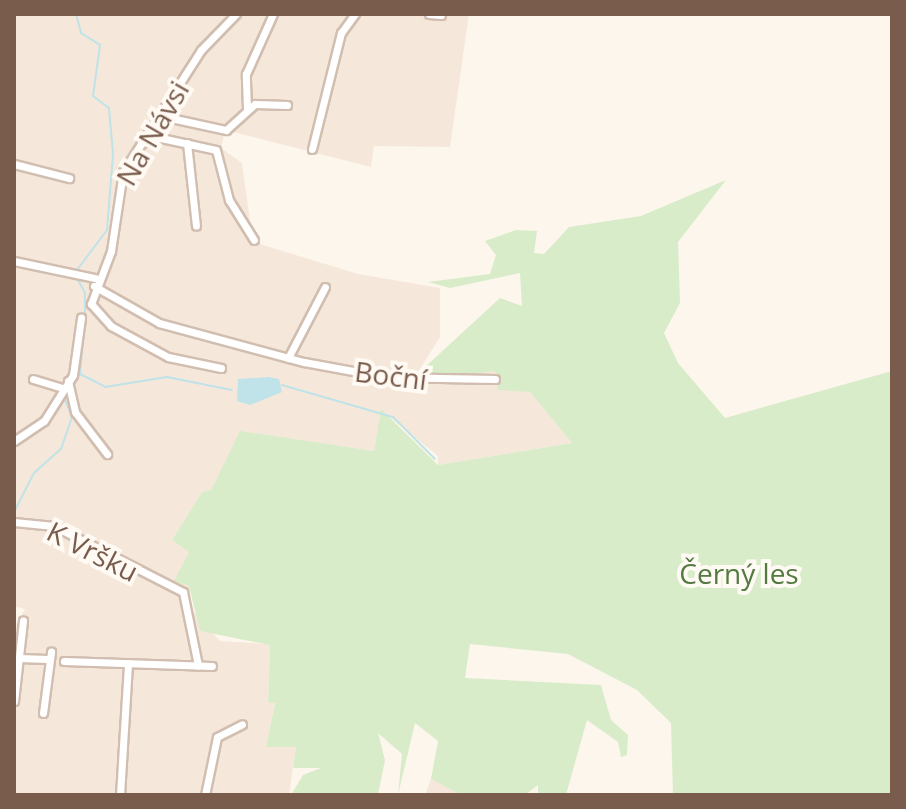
<!DOCTYPE html>
<html>
<head>
<meta charset="utf-8">
<style>
	body { margin:0 }
	#map { position:relative; width:906px; height:809px; overflow:hidden; background:#fdf6ec; font-family:"Open Sans",sans-serif }
	div>[style] { position:absolute }
	.residential>* { inset:0; background:#f5e8da }
	.green>* { inset:0; background:#d8ecc9 }
	.water>* { inset:0; background:#bfe3e8 }
	.stream>* { height:2px; margin:-1px; padding:0 1px; transform-origin:1px; border-radius:1px; background:#bfe3e8 }
	.roads { filter:drop-shadow(2px 0 #d1beb0) drop-shadow(-2px 0 #d1beb0) drop-shadow(0 2px #d1beb0) drop-shadow(0 -2px #d1beb0) }
	.minor>* { height:7px; margin:-3.5px; padding:0 3.5px; transform-origin:3.5px; border-radius:3.5px; background:#fff }
	span { translate:-50% -50%; white-space:nowrap; text-align:center; line-height:1.15; -webkit-text-stroke:8px #fffaf3; paint-order:stroke }
	.street-label { font-size:28px; color:#7a5c4d }
	.park-label { font-size:28px; color:#537a41 }
	.frame { position:absolute; inset:0; border:16px solid #7a5c4d; pointer-events:none }
</style>
</head>
<body>
<div id="map">
	<div class="residential">
		<div style="clip-path:polygon(14px 14px,469px 14px,450px 147px,374px 146px,371px 167px,233px 132px,225px 132px,221px 148px,242px 163px,253px 242px,358px 274px,440px 288px,440px 337px,418px 372px,496px 371px,530px 392px,572px 443px,438px 465px,438px 456px,381px 410px,374px 451px,240px 432px,211px 490px,202px 492px,172px 540px,189px 552px,175px 581px,189px 586px,192px 610px,220px 641px,270px 644px,268px 701px,275px 702px,266px 747px,296px 747px,289px 795px,14px 795px,14px 629px,25px 609px,14px 606px)"></div>
		<div style="clip-path:polygon(431px 779px,464px 790px,462px 795px,425px 795px)"></div>
	</div>
	<div class="green">
		<div style="clip-path:polygon(726px 180px,678px 242px,680px 303px,664px 333px,678px 363px,725px 418px,892px 371px,892px 795px,673px 795px,671px 723px,637px 690px,568px 654px,470px 644px,465px 678px,601px 685px,611px 720px,628px 735px,627px 755px,621px 757px,618px 742px,587px 720px,566px 795px,538px 795px,538px 785px,525px 795px,462px 795px,431px 779px,438px 741px,415px 723px,398px 795px,402px 754px,378px 733px,385px 760px,378px 795px,291px 795px,303px 775px,321px 768px,293px 768px,296px 747px,266px 747px,275px 703px,268px 702px,270px 645px,200px 631px,189px 586px,174px 581px,189px 552px,172px 540px,202px 492px,211px 490px,240px 431px,374px 451px,381px 409px,438px 465px,572px 443px,530px 392px,498px 390px,495px 371px,411px 380px,500px 298px,522px 306px,520px 273px,450px 288px,428px 282px,490px 274px,496px 255px,485px 241px,516px 230px,537px 231px,534px 253px,544px 254px,569px 227px,641px 216px)"></div>
	</div>
	<div class="water">
		<div style="clip-path:polygon(269px 377px,279px 379px,282px 392px,250px 405px,237px 401px,238px 379px)"></div>
	</div>
	<div class="stream">
		<div style="left:76px;top:14px;width:20px;rotate:75deg"></div>
		<div style="left:81px;top:33px;width:22px;rotate:32deg"></div>
		<div style="left:100px;top:45px;width:51px;rotate:97.8deg"></div>
		<div style="left:93px;top:96px;width:20px;rotate:37deg"></div>
		<div style="left:109px;top:108px;width:46px;rotate:85deg"></div>
		<div style="left:113px;top:154px;width:76px;rotate:94.5deg"></div>
		<div style="left:107px;top:230px;width:50px;rotate:126.9deg"></div>
		<div style="left:80px;top:374px;width:28px;rotate:27deg"></div>
		<div style="left:105px;top:387px;width:63px;rotate:-9.2deg"></div>
		<div style="left:167px;top:377px;width:66px;rotate:11.3deg"></div>
		<div style="left:282px;top:385px;width:116px;rotate:16.1deg"></div>
		<div style="left:393px;top:417px;width:59px;rotate:45deg"></div>
		<div style="left:71px;top:388px;width:17px;rotate:-57deg"></div>
		<div style="left:80px;top:374px;width:55px;rotate:-84.8deg"></div>
		<div style="left:85px;top:319px;width:26px;rotate:-90deg"></div>
		<div style="left:85px;top:293px;width:19px;rotate:-118deg"></div>
		<div style="left:14px;top:512px;width:44px;rotate:-62.9deg"></div>
		<div style="left:34px;top:473px;width:36px;rotate:-42deg"></div>
		<div style="left:61px;top:449px;width:34px;rotate:-71deg"></div>
		<div style="left:72px;top:417px;width:22px;rotate:-112deg"></div>
	</div>
	<div class="roads">
		<div class="minor">
			<div style="left:429px;top:14px;width:12px;rotate:5deg"></div>
			<div style="left:247px;top:109px;width:35px;rotate:-92deg"></div>
			<div style="left:246px;top:74px;width:66px;rotate:-65.8deg"></div>
			<div style="left:157px;top:115px;width:71px;rotate:12.3deg"></div>
			<div style="left:226px;top:130px;width:39px;rotate:-42deg"></div>
			<div style="left:255px;top:104px;width:32px;rotate:2deg"></div>
			<div style="left:141px;top:143px;width:21px;rotate:-14deg"></div>
			<div style="left:161px;top:138px;width:56px;rotate:12.3deg"></div>
			<div style="left:216px;top:150px;width:52px;rotate:75.4deg"></div>
			<div style="left:229px;top:200px;width:47px;rotate:58deg"></div>
			<div style="left:187px;top:143px;width:83px;rotate:83.8deg"></div>
			<div style="left:312px;top:149px;width:120px;rotate:-76deg"></div>
			<div style="left:341px;top:33px;width:24px;rotate:-54deg"></div>
			<div style="left:14px;top:164px;width:57px;rotate:14.3deg"></div>
			<div style="left:14px;top:261px;width:83px;rotate:11.9deg"></div>
			<div style="left:94px;top:286px;width:75px;rotate:29.6deg"></div>
			<div style="left:159px;top:323px;width:150px;rotate:15.1deg"></div>
			<div style="left:304px;top:362px;width:83px;rotate:10.4deg"></div>
			<div style="left:386px;top:377px;width:109px;rotate:1.1deg"></div>
			<div style="left:288px;top:358px;width:80px;rotate:-62.5deg"></div>
			<div style="left:221px;top:368px;width:54px;rotate:-168.3deg"></div>
			<div style="left:168px;top:357px;width:65px;rotate:-151.5deg"></div>
			<div style="left:111px;top:326px;width:30px;rotate:-132deg"></div>
			<div style="left:91px;top:304px;width:57px;rotate:-69.3deg"></div>
			<div style="left:111px;top:251px;width:80px;rotate:-81.4deg"></div>
			<div style="left:123px;top:172px;width:145px;rotate:-57.4deg"></div>
			<div style="left:201px;top:50px;width:50px;rotate:-45.8deg"></div>
			<div style="left:33px;top:379px;width:30px;rotate:17deg"></div>
			<div style="left:68px;top:381px;width:32px;rotate:77deg"></div>
			<div style="left:75px;top:412px;width:53px;rotate:52.7deg"></div>
			<div style="left:14px;top:441px;width:36px;rotate:-34deg"></div>
			<div style="left:44px;top:421px;width:54px;rotate:-57.8deg"></div>
			<div style="left:73px;top:375px;width:58px;rotate:-82deg"></div>
			<div style="left:14px;top:522px;width:40px;rotate:5.7deg"></div>
			<div style="left:54px;top:526px;width:145px;rotate:27.1deg"></div>
			<div style="left:183px;top:592px;width:75px;rotate:78.4deg"></div>
			<div style="left:19px;top:658px;width:28px;rotate:2deg"></div>
			<div style="left:64px;top:661px;width:148px;rotate:1.9deg"></div>
			<div style="left:14px;top:701px;width:81px;rotate:-83.6deg"></div>
			<div style="left:43px;top:713px;width:62px;rotate:-82.5deg"></div>
			<div style="left:120px;top:795px;width:132px;rotate:-86.5deg"></div>
			<div style="left:205px;top:795px;width:59px;rotate:-78.3deg"></div>
			<div style="left:217px;top:737px;width:28px;rotate:-27deg"></div>
		</div>
	</div>
	<div class="street-label">
		<span style="left:152px;top:133px;rotate:-60deg">Na Návsi</span>
		<span style="left:391px;top:375px;rotate:7deg">Boční</span>
		<span style="left:93px;top:551px;rotate:27deg">K Vršku</span>
	</div>
	<div class="park-label">
		<span style="left:739px;top:573px">Černý les</span>
	</div>
	<div class="frame"></div>
</div>
</body>
</html>
